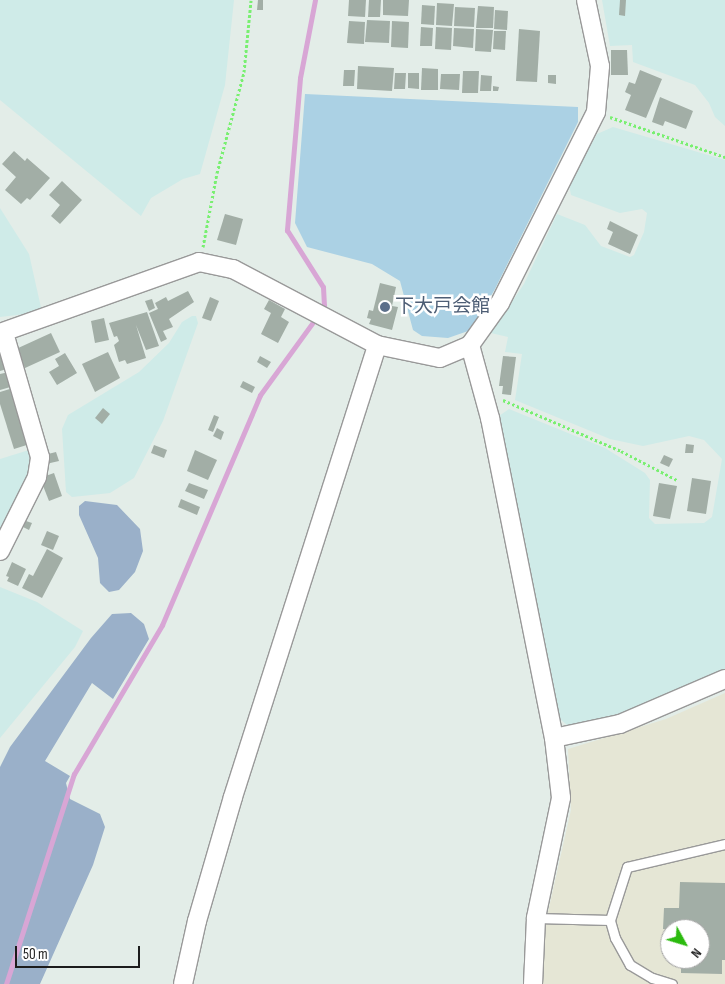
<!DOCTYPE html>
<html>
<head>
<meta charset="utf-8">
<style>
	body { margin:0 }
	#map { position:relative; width:725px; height:984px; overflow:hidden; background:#e3ede8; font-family:"Sofia Sans Condensed","Noto Sans JP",sans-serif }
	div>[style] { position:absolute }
	.industrial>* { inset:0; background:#e5e6d5 }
	.farmland>* { inset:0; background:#cfebe8 }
	.grass>* { inset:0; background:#abd1e4 }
	.forest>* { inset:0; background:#9ab0c9 }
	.stream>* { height:5px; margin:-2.5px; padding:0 2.5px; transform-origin:2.5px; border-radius:2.5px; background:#d8a6d5 }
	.building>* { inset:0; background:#a2aea6 }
	.path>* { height:3px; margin-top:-1.5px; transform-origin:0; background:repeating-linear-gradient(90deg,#79ef71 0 2.5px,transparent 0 5px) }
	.roads { filter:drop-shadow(1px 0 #999) drop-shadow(-1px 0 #999) drop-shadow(0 1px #999) drop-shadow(0 -1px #999) }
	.service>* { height:9px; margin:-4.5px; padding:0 4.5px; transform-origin:4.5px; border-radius:4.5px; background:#fff }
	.minor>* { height:18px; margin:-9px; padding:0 9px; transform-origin:9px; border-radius:9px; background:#fff }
	.dots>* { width:14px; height:14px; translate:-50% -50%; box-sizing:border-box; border:2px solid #fff; border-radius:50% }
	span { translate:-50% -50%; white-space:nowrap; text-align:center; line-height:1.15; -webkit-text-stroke:5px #fff; paint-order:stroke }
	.service-label { font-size:19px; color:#4e5e75 }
	.left { translate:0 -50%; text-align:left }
	.north { position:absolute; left:660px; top:919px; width:50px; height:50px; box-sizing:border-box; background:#fff; border:1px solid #a4a4a4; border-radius:50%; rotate:129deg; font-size:14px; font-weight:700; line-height:20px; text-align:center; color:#1c1c1c }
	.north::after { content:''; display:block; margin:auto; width:18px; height:22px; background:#2bba0e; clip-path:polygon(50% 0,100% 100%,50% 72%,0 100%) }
	.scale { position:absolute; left:15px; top:946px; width:125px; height:22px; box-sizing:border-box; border:2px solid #1c1c1c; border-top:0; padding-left:6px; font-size:15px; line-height:18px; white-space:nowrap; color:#1c1c1c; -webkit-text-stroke:4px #fff; paint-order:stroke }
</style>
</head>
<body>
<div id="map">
	<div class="industrial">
		<div style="clip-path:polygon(evenodd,725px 693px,725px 984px,540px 984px,539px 952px,571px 810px,568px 749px,666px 719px,725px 693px,670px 929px,700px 929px,700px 959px,670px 959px,670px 929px)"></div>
	</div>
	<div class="farmland">
		<div style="clip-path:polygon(0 0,234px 0,225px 85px,200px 174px,183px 179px,151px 198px,141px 216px,0 100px)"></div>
		<div style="clip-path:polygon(602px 0,725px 0,725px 126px,715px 117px,709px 103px,695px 85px,633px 62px,632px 45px,610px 46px)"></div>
		<div style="clip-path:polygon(613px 127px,725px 160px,725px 673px,650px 705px,588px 726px,567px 725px,559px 718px,499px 416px,509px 409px,605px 448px,645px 473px,650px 480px,649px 518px,655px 524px,704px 523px,712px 517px,722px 459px,704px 440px,689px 436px,643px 446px,610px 439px,515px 400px,522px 354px,505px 352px,508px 337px,491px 333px,524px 284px,557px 214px,585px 225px,601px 246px,630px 257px,634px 255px,644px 232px,647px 213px,642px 209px,620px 213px,571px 195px,569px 185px,597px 134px)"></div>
		<div style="clip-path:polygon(0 208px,29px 254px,42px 312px,0 317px)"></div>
		<div style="clip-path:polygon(192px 316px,196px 316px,198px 323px,163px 421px,134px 478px,110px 493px,72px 497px,66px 492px,62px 429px,68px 415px,139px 372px,169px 343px,182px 322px)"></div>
		<div style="clip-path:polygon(29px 450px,30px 471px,0 533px,0 459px)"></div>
		<div style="clip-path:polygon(0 587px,37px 602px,83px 631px,75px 647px,0 738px)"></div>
	</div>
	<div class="grass">
		<div style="clip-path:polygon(305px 94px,578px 107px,578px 122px,495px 289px,471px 330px,448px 338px,422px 336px,413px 330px,400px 281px,372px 264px,307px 247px,295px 223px)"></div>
	</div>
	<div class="forest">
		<div style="clip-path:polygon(85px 501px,117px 505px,140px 529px,143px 551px,135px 572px,119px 590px,109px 592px,100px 583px,98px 558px,79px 515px,79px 506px)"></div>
		<div style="clip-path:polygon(131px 613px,144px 624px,149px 639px,113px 699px,92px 683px,45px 761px,70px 776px,66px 783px,70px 799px,100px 814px,105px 827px,93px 865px,40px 984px,0 984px,0 767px,10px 747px,91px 638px,112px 614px)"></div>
	</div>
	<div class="stream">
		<div style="left:315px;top:0;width:79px;rotate:100.9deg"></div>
		<div style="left:300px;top:78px;width:153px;rotate:94.9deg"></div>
		<div style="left:287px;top:230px;width:67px;rotate:57.7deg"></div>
		<div style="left:323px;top:287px;width:18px;rotate:87deg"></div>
		<div style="left:324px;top:305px;width:7px;rotate:117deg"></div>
		<div style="left:6px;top:984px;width:221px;rotate:-72.1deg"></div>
		<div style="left:74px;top:774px;width:173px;rotate:-59.4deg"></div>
		<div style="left:162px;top:625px;width:250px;rotate:-66.9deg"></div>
		<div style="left:260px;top:395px;width:95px;rotate:-54deg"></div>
	</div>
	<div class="building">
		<div style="clip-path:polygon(258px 0,263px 0,263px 10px,257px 10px)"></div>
		<div style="clip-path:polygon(349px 0,366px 0,365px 17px,348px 16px)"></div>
		<div style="clip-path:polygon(369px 0,381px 0,380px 17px,368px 17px)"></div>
		<div style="clip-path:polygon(383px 0,409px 0,408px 16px,383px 15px)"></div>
		<div style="clip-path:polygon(620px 0,626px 0,625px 16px,619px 15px)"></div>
		<div style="clip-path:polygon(437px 3px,454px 4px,452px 26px,436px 25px)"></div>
		<div style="clip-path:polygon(422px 5px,435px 6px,434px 25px,421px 24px)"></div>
		<div style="clip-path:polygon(478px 6px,494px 7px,493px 28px,476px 28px)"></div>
		<div style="clip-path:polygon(455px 7px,475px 8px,474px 27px,454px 26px)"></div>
		<div style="clip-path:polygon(495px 10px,508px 11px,507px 30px,494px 29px)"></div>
		<div style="clip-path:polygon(367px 20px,390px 21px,389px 43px,365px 42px)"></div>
		<div style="clip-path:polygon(349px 21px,365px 22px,364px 44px,347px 43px)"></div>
		<div style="clip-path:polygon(392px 21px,409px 22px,408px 48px,391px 47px)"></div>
		<div style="clip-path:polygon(421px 27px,433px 28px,432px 46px,420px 46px)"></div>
		<div style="clip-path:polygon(436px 27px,452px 28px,451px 50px,435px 49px)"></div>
		<div style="clip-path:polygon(454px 28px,474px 29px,473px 48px,453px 46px)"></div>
		<div style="clip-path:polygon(476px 29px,493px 30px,491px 52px,475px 51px)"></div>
		<div style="clip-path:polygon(519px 29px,540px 31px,537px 82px,516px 81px)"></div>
		<div style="clip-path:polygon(494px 31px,506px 31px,505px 50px,493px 49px)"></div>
		<div style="clip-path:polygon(611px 50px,627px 50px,628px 75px,611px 75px)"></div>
		<div style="clip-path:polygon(358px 66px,394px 68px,392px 91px,357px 89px)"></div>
		<div style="clip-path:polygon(422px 68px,438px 69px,438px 90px,421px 90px)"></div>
		<div style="clip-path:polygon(344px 70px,355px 70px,354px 86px,343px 86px)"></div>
		<div style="clip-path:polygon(640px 70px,662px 79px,646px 118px,625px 110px,631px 95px,625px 92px,629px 82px,635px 84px)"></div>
		<div style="clip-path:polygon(463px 71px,479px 71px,478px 93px,462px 93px)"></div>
		<div style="clip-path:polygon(395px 73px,406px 73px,405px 89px,394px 89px)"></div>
		<div style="clip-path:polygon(408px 73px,419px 73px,419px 89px,408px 88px)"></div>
		<div style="clip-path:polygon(441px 74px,460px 74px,459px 90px,440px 89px)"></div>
		<div style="clip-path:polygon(481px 75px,492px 76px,491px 91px,480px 91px)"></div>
		<div style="clip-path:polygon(548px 75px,556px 75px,556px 84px,548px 83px)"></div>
		<div style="clip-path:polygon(493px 86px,499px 87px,498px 91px,493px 91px)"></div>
		<div style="clip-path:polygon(660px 97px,693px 111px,686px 129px,665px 121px,663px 126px,652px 122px)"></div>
		<div style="clip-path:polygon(14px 151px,25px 161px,27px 158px,50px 178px,30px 200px,27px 198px,21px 204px,5px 190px,16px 177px,2px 164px)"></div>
		<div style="clip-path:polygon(62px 181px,82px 200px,60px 224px,51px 216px,60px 205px,49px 195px)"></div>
		<div style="clip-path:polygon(225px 214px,243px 219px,236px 245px,217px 240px)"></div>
		<div style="clip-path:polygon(610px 221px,638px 235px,630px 254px,608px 244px,613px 232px,607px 229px)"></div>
		<div style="clip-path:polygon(380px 283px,396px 287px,392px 306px,398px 307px,392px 330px,369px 324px,371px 319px,367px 318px,369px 310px,373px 311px)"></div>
		<div style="clip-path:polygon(188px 291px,194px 302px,169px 319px,173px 327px,163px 331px,167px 339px,161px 342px,149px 313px,158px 309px,155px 303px,166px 297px,168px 301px)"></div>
		<div style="clip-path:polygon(210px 297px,219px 301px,211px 321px,202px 318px)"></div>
		<div style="clip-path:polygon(152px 299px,155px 308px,149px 311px,145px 301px)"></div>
		<div style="clip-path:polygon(269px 300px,285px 309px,281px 317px,289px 322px,278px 343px,261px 334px,271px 313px,264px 309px)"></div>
		<div style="clip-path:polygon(147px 312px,159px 346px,146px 350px,136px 325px,146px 358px,127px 364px,125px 360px,119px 362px,114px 345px,119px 341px,117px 336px,114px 337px,109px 323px)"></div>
		<div style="clip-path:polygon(104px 318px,109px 340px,95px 343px,91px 321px)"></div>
		<div style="clip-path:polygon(51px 333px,60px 352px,25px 368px,16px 349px)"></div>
		<div style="clip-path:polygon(0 345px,7px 369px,0 371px)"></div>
		<div style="clip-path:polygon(108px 352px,120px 378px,95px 392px,82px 364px)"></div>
		<div style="clip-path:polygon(65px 353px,77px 373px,57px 385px,49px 372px,59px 366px,55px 359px)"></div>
		<div style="clip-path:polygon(260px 356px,271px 362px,267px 368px,257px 362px)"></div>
		<div style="clip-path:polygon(503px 356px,516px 357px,511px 395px,502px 394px,503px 386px,499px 386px)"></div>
		<div style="clip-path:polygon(9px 372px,14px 386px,0 390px,0 374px)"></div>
		<div style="clip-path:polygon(243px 381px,255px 387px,252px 393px,240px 387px)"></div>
		<div style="clip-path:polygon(13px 388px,30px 444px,14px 449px,0 404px,0 392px)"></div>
		<div style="clip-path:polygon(103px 408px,110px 414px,102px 424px,95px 418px)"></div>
		<div style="clip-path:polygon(214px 415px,219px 417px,213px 432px,208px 430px)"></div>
		<div style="clip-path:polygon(217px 428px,224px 432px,221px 440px,213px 436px)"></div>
		<div style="clip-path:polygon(686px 444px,694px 445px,693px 453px,685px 453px)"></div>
		<div style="clip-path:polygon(154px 445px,167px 450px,164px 458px,151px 453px)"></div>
		<div style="clip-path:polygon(195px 450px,217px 460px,208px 480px,187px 471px)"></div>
		<div style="clip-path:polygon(56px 452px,59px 461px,46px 464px,44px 455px)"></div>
		<div style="clip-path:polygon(664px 455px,673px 459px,669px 467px,660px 463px)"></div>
		<div style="clip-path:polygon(54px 473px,62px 496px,49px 501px,40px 478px)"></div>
		<div style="clip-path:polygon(692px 478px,711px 481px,706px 514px,687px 511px)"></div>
		<div style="clip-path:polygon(189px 483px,208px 490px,204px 499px,185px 491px)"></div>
		<div style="clip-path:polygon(659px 483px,677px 486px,670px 519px,653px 516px)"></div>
		<div style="clip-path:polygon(181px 499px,200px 507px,197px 515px,178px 507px)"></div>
		<div style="clip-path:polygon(26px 521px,32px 523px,29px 530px,23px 527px)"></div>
		<div style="clip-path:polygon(47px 531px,59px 536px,53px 550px,41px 545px)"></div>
		<div style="clip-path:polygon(47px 549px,63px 558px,42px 598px,22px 588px,29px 574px,33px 576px)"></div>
		<div style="clip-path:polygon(12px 562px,26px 569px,18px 586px,7px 581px,9px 577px,6px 576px)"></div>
		<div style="clip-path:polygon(680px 882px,725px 883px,725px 960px,722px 960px,722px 974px,681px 973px,681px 959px,700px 959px,700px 929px,682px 929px,682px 924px,675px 923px,675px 929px,663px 929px,664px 908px,679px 908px)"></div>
	</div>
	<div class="path">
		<div style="left:610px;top:117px;width:122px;rotate:19.2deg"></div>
		<div style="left:203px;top:247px;width:75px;rotate:-79.3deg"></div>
		<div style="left:217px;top:173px;width:105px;rotate:-75deg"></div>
		<div style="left:244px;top:72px;width:72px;rotate:-84.4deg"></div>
		<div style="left:503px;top:400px;width:129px;rotate:23.4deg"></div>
		<div style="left:621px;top:451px;width:63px;rotate:27.4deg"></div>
	</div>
	<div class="roads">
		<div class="service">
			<div style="left:536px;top:918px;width:74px;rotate:1.5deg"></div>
			<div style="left:672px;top:984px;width:21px;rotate:-163deg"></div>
			<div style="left:652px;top:978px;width:26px;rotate:-149deg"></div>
			<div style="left:630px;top:965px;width:31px;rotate:-119deg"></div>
			<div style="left:615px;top:938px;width:19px;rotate:-106deg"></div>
			<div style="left:610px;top:920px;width:56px;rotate:-72.2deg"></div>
			<div style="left:627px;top:867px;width:101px;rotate:-13.2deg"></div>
		</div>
		<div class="minor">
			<div style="left:0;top:333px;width:211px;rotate:-19.6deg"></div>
			<div style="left:199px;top:262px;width:35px;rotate:12deg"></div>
			<div style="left:233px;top:269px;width:163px;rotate:27.8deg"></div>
			<div style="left:377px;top:345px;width:64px;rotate:11.7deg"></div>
			<div style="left:440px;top:358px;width:33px;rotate:-23deg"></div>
			<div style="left:470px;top:345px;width:52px;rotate:-54.5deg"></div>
			<div style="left:500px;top:303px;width:214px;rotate:-63.3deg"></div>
			<div style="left:596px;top:112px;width:46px;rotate:-85deg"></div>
			<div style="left:600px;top:66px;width:67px;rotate:-102deg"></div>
			<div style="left:470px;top:345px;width:76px;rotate:74.7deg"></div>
			<div style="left:490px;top:418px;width:326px;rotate:78.7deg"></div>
			<div style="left:554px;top:738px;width:60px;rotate:83.3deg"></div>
			<div style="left:561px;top:798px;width:123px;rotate:101.8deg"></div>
			<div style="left:536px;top:918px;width:66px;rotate:92.6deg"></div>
			<div style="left:0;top:551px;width:83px;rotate:-63.4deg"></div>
			<div style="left:37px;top:477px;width:20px;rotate:-81deg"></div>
			<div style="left:40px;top:457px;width:129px;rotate:-106.2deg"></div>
			<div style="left:554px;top:738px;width:67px;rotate:-12deg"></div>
			<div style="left:620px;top:724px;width:114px;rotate:-23.2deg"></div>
			<div style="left:183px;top:984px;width:65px;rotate:-77.5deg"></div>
			<div style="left:197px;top:921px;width:129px;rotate:-73.8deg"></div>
			<div style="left:233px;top:797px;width:474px;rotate:-72.3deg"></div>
		</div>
	</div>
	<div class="dots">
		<div style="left:385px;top:307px;background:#5c6f8a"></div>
	</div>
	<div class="service-label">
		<span class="left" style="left:395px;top:307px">下大戸会館</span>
	</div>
	<div class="north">N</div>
	<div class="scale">50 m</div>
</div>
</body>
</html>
